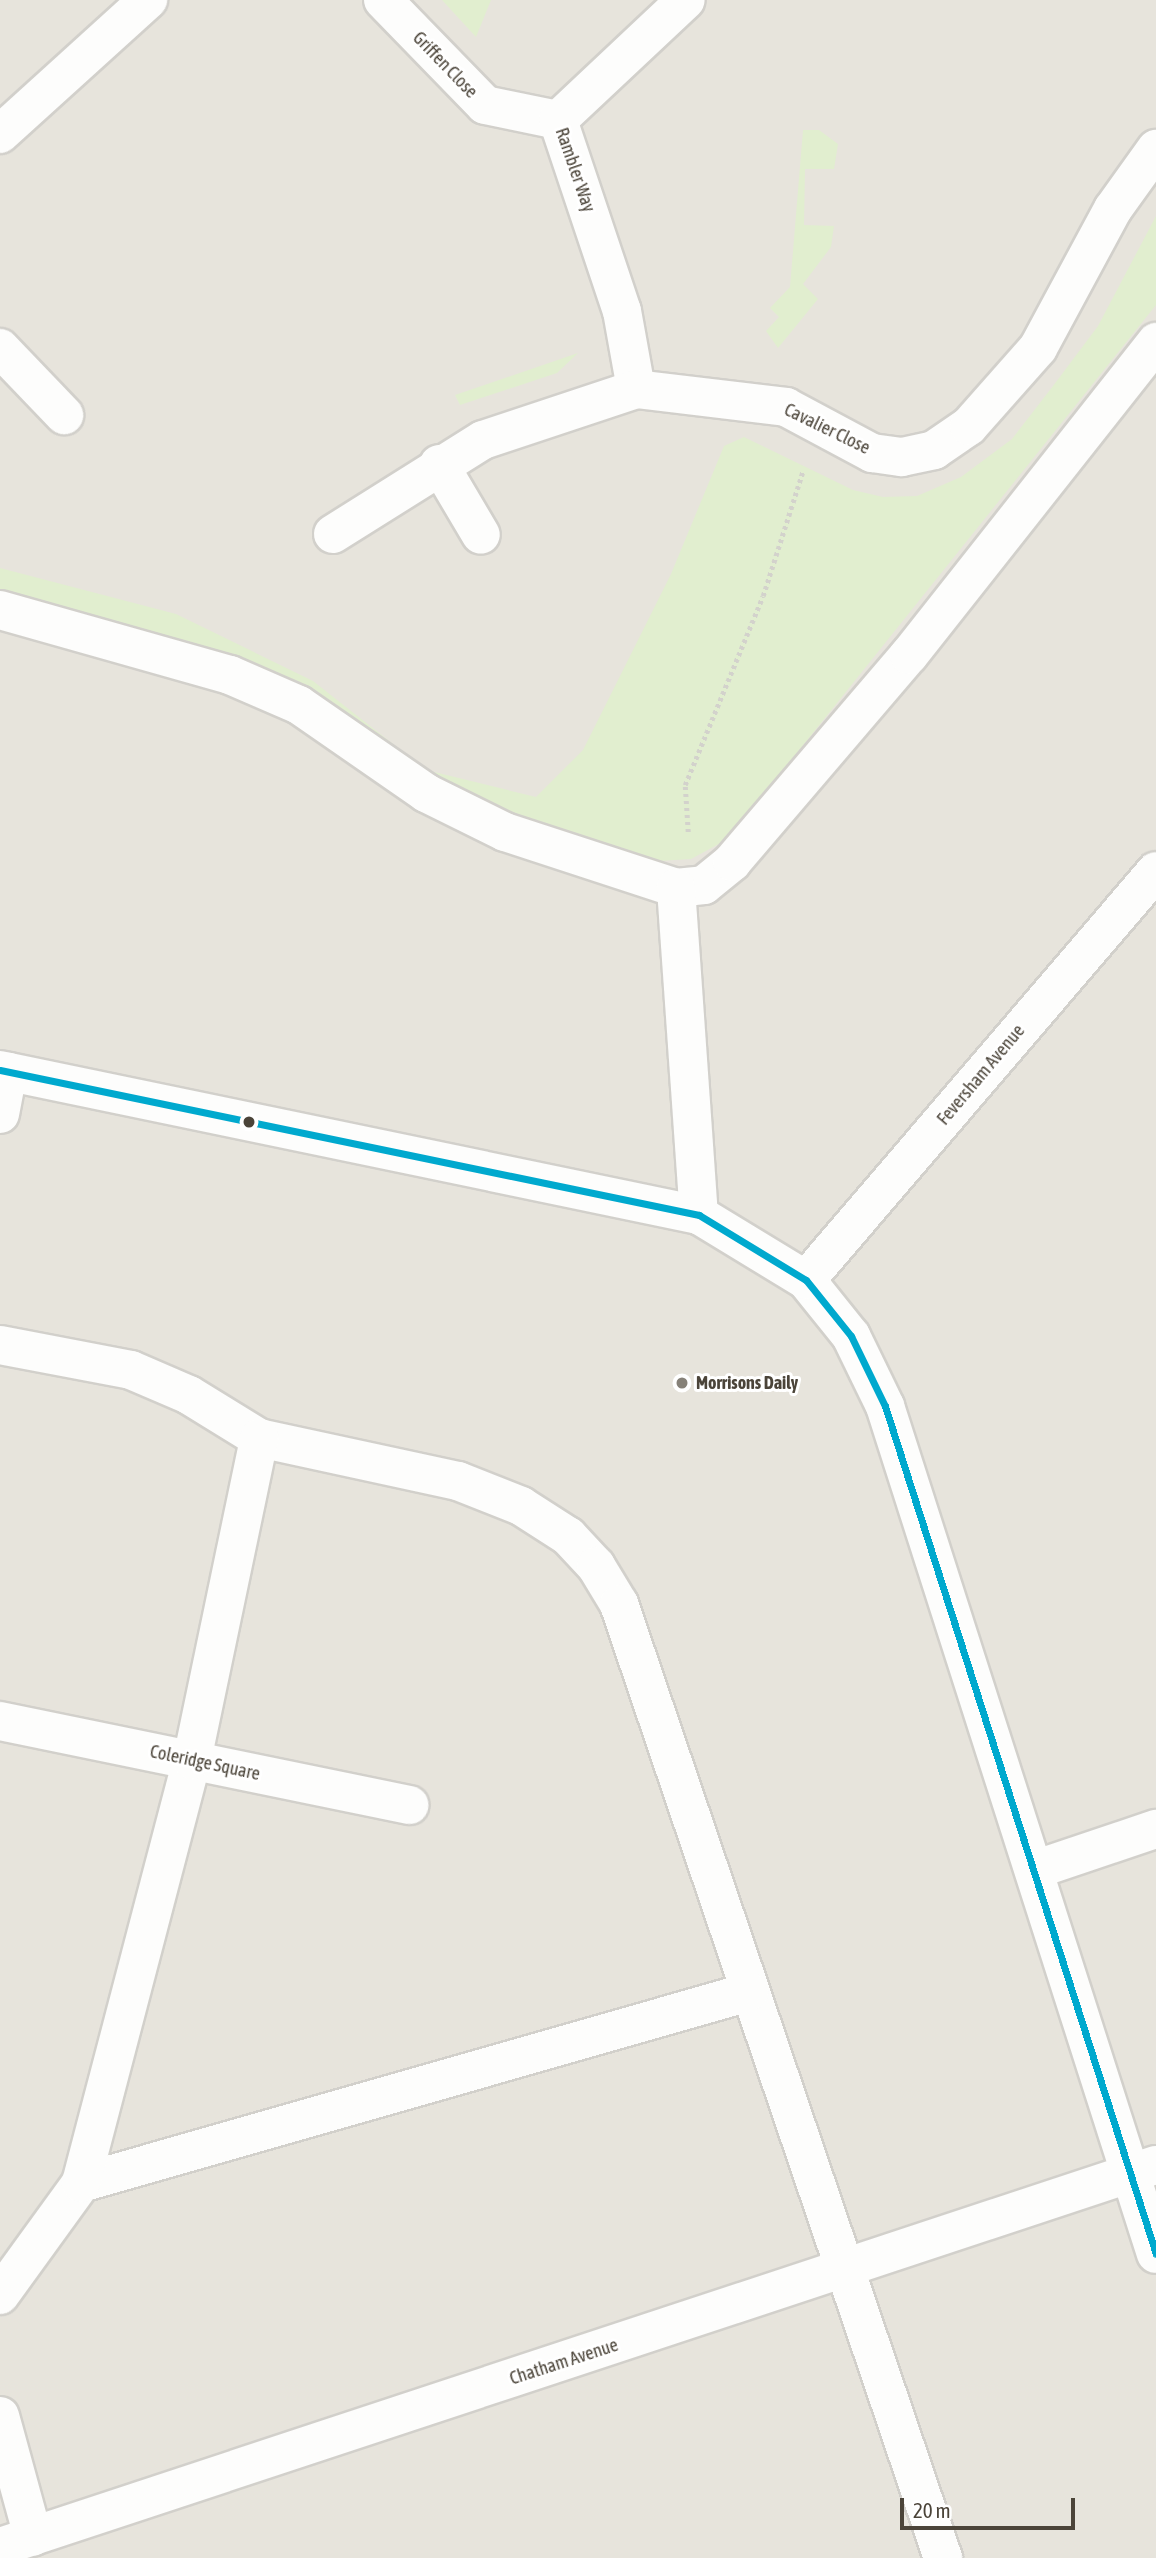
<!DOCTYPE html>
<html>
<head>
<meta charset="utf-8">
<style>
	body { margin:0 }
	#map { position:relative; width:1156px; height:2558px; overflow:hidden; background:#f4f2ee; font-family:"Asap Condensed",sans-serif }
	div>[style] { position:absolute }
	.residential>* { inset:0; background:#e7e4dc }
	.green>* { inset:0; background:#e1eecf }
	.path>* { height:4.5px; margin-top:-2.25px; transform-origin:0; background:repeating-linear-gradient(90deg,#d3d2cc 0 3.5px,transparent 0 7px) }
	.roads { filter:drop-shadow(2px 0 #d2d0cb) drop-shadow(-2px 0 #d2d0cb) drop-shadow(0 2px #d2d0cb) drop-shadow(0 -2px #d2d0cb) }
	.minor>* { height:38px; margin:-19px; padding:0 19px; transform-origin:19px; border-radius:19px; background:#fdfdfc }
	.bus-1>* { height:7px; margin:-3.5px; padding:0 3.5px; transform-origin:3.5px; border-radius:3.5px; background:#00a9ce }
	.dots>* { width:19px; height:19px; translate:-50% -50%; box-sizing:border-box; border:4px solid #fff; border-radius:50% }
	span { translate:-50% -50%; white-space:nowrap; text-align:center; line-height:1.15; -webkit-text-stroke:6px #fff; paint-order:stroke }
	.street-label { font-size:18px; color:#4b4439 }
	.poi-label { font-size:18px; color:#4b4439; font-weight:700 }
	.left { translate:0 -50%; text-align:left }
	.scale { position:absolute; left:900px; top:2498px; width:175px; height:32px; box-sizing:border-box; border:4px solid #4b4439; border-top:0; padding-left:9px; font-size:21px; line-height:24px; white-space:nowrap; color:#4b4439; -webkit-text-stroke:5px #fff; paint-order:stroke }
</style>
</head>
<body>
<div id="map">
	<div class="residential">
		<div style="clip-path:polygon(0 0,1156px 0,1156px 2558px,0 2558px)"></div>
	</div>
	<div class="green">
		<div style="clip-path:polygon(442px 0,491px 0,476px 37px)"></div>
		<div style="clip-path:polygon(803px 130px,819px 130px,838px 144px,834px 169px,805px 169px,804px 225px,834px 226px,831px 247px,803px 284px,818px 299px,778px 348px,766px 331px,779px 317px,770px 308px,790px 287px)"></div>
		<div style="clip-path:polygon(1156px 216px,1156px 305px,728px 839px,691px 859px,659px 861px,511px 816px,424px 781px,195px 647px,0 595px,0 568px,176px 614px,313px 681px,426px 770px,536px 797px,583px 750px,671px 574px,724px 446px,744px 437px,853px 490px,883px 497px,917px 496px,961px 477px,1012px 439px,1053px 386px,1098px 326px)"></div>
		<div style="clip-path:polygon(578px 353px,557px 373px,460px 405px,455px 395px)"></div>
	</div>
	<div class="path">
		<div style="left:688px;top:832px;width:47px;rotate:-93.7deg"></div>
		<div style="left:685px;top:785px;width:204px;rotate:-67.6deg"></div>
		<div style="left:763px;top:596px;width:131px;rotate:-72.3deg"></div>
	</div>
	<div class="roads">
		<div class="minor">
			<div style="left:383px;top:0;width:146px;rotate:45.8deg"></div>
			<div style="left:485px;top:105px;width:75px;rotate:11.6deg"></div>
			<div style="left:558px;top:120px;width:201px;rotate:71.5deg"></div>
			<div style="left:622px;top:311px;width:79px;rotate:79.8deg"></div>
			<div style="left:558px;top:120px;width:175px;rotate:-43.2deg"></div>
			<div style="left:0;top:134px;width:200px;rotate:-42.2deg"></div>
			<div style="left:0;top:348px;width:93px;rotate:46.3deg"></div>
			<div style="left:439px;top:464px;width:82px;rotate:59.4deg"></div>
			<div style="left:333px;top:534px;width:177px;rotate:-32.1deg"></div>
			<div style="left:483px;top:440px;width:161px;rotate:-18.4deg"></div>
			<div style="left:636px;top:389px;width:151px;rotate:6.8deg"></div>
			<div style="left:786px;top:407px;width:98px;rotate:28.1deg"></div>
			<div style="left:872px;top:453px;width:30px;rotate:8deg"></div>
			<div style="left:902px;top:457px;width:33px;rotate:-12deg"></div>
			<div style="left:934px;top:450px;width:42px;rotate:-34.4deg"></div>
			<div style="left:969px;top:426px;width:104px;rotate:-48.5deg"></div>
			<div style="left:1038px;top:348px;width:158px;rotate:-61.7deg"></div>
			<div style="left:1113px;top:209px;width:74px;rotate:-54.4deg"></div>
			<div style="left:0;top:610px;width:239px;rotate:15.8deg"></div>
			<div style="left:230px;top:675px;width:75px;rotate:23.5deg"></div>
			<div style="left:299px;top:705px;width:155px;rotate:34.7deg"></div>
			<div style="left:426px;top:793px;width:88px;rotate:26.3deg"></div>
			<div style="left:505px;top:832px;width:180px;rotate:18.1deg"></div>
			<div style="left:676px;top:888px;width:28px;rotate:-6deg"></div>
			<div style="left:704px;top:885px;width:36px;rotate:-39deg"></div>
			<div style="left:732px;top:862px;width:272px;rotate:-49.5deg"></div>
			<div style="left:909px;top:655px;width:399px;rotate:-51.7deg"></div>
			<div style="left:676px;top:888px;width:328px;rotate:86deg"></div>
			<div style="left:0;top:1070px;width:714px;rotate:11.72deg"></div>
			<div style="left:699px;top:1215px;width:125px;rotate:31.3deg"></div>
			<div style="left:806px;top:1280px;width:72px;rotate:51.2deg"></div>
			<div style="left:851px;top:1336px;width:78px;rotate:64.1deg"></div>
			<div style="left:885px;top:1406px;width:890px;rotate:72.28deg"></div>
			<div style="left:0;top:1114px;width:43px;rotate:-79.2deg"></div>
			<div style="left:806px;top:1280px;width:538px;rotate:-49.44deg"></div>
			<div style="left:0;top:1345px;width:133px;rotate:10.8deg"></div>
			<div style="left:131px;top:1370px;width:63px;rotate:23.3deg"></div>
			<div style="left:189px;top:1395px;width:82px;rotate:31.6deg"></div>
			<div style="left:259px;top:1438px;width:204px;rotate:12.2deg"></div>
			<div style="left:458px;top:1481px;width:68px;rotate:21.6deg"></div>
			<div style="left:521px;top:1506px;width:56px;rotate:32.6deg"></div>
			<div style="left:568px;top:1536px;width:41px;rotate:47deg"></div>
			<div style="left:596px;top:1566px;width:44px;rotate:58.8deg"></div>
			<div style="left:619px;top:1604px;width:1008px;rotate:71.24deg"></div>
			<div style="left:0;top:1721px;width:418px;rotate:11.6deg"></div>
			<div style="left:1034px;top:1870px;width:129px;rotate:-18.6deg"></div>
			<div style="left:81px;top:2183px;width:695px;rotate:-15.96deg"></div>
			<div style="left:0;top:2295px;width:138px;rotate:-54.1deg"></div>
			<div style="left:81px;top:2183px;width:437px;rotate:-75.3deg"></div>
			<div style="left:192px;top:1760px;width:329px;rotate:-78.2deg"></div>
			<div style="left:0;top:2416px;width:125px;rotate:74.7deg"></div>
			<div style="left:0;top:2547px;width:1217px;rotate:-18.29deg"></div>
		</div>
	</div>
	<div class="bus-1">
		<div style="left:0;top:1070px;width:714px;rotate:11.72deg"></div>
		<div style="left:699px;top:1215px;width:125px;rotate:31.3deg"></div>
		<div style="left:806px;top:1280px;width:72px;rotate:51.2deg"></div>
		<div style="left:851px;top:1336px;width:78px;rotate:64.1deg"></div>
		<div style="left:885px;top:1406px;width:890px;rotate:72.28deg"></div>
	</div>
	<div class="dots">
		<div style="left:249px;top:1122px;background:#4b4439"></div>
		<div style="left:682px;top:1383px;background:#868178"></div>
	</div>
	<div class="street-label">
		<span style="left:445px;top:65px;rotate:46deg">Griffen Close</span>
		<span style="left:575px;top:170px;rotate:71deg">Rambler Way</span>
		<span style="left:827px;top:429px;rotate:26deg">Cavalier Close</span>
		<span style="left:981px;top:1075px;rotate:-50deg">Feversham Avenue</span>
		<span style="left:205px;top:1763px;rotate:12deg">Coleridge Square</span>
		<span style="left:564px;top:2362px;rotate:-18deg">Chatham Avenue</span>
	</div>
	<div class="poi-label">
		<span class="left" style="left:696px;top:1383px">Morrisons Daily</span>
	</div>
	<div class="scale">20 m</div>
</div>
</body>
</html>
